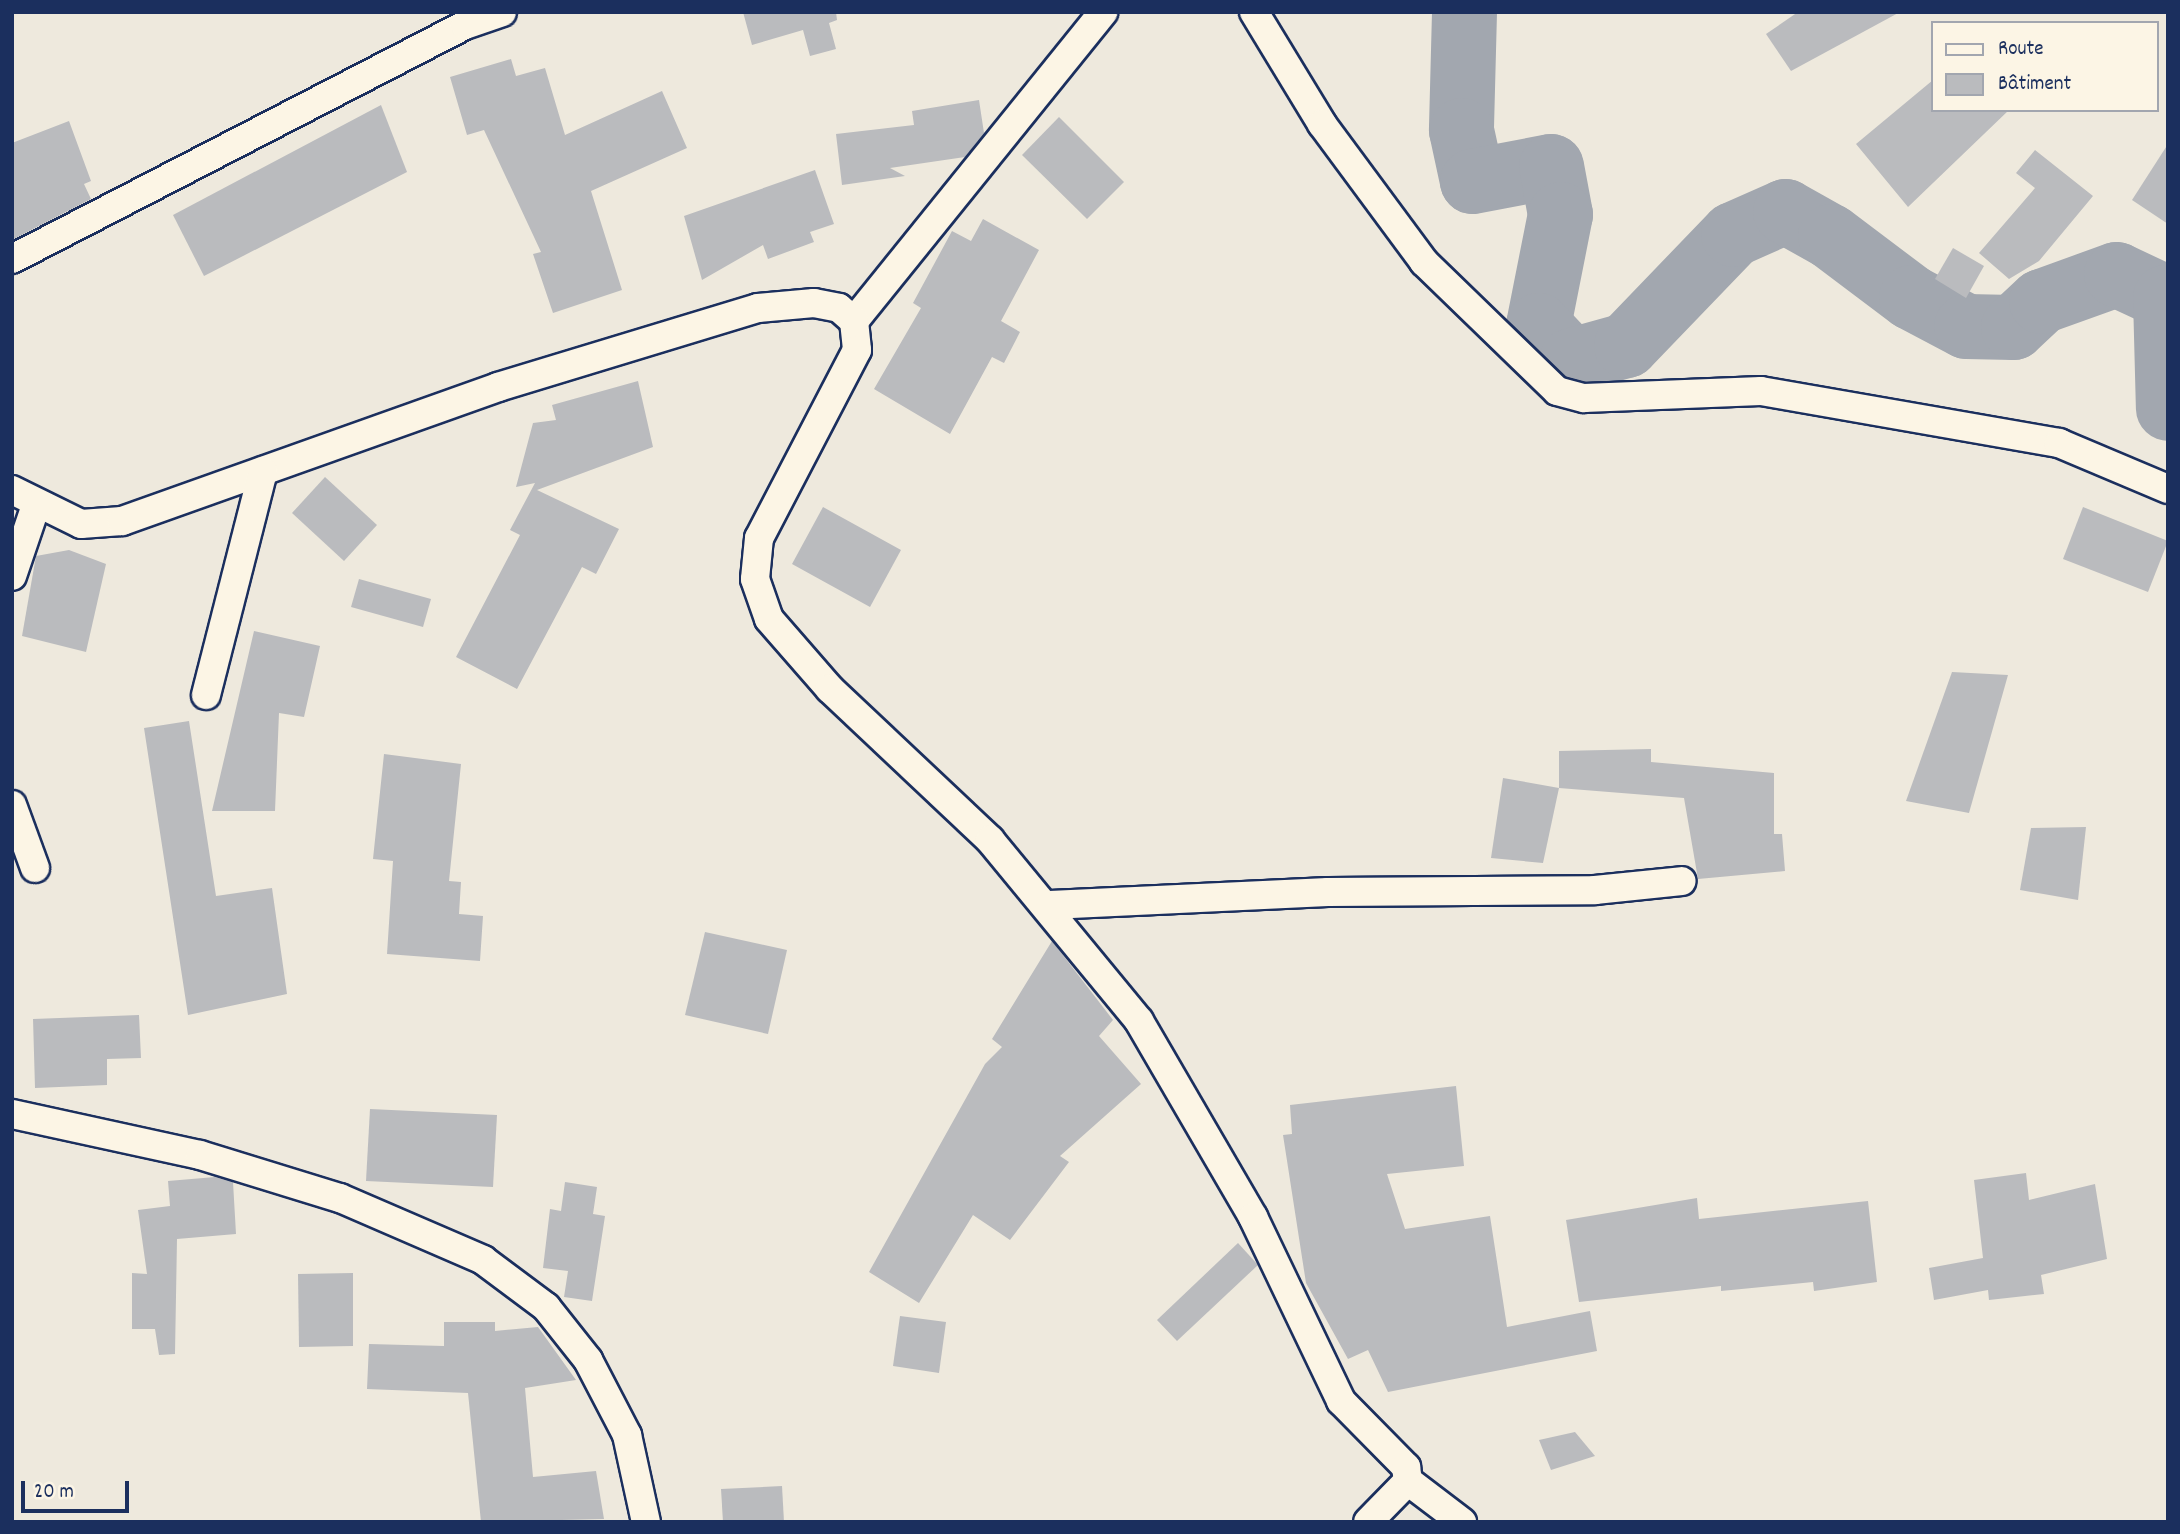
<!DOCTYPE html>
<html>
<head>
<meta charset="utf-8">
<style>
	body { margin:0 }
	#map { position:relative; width:2180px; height:1534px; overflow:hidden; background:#eee9dd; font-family:Dekko,sans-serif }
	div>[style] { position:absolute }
	.river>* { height:65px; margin:-32.5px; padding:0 32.5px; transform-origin:32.5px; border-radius:32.5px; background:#a2a7af }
	.building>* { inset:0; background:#babbbe }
	.roads { filter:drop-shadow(2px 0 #1b2f5e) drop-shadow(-2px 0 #1b2f5e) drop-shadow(0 2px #1b2f5e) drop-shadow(0 -2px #1b2f5e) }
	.street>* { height:28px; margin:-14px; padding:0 14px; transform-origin:14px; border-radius:14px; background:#fcf5e5 }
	span { translate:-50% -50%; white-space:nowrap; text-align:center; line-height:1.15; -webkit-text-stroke:5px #fcf5e5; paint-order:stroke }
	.frame { position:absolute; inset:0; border:14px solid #1b2f5e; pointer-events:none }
	.legend { position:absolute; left:1931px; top:21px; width:228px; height:91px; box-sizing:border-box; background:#fcf5e5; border:2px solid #a2a6af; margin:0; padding:9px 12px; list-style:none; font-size:21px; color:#1b2f5e }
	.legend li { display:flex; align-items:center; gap:14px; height:35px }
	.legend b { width:35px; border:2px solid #a2a6af }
	.scale { position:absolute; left:21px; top:1481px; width:108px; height:32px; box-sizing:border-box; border:4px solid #1b2f5e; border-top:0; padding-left:9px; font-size:21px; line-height:24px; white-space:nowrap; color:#1b2f5e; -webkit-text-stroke:5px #fcf5e5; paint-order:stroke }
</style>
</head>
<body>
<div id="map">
	<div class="river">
		<div style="left:1464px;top:12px;width:118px;rotate:91.5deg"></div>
		<div style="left:1461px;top:130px;width:52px;rotate:77.8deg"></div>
		<div style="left:1472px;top:181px;width:80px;rotate:-10.8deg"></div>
		<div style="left:1551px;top:166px;width:49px;rotate:79.4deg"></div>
		<div style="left:1560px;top:214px;width:113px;rotate:101.2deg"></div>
		<div style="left:1538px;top:325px;width:48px;rotate:46.7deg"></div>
		<div style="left:1571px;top:360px;width:57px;rotate:-15.3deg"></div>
		<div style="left:1626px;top:345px;width:154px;rotate:-46.1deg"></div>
		<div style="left:1733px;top:234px;width:57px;rotate:-23.9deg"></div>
		<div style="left:1785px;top:211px;width:51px;rotate:29.1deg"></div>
		<div style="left:1830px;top:236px;width:101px;rotate:37deg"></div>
		<div style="left:1911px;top:297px;width:62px;rotate:27.8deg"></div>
		<div style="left:1966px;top:326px;width:47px;rotate:1.2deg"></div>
		<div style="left:2013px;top:327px;width:38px;rotate:-43deg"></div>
		<div style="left:2041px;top:301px;width:80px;rotate:-19.8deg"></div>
		<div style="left:2116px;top:274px;width:54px;rotate:25.1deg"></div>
		<div style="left:2165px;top:297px;width:111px;rotate:88.5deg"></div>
	</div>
	<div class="building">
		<div style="clip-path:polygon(743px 12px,836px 12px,837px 20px,829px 23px,836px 49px,810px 56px,803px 30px,752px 45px)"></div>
		<div style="clip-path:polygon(1798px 12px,1900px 12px,1791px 71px,1766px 34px)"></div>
		<div style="clip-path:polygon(511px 59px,516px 76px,545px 68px,565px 135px,662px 91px,687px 148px,591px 191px,622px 290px,553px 313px,533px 254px,541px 252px,484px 130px,467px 135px,450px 77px)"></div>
		<div style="clip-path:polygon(1933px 80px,1933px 110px,2009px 110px,1908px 207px,1856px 144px)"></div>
		<div style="clip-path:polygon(979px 100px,984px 133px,965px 157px,890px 168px,905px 176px,842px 185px,836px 134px,914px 125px,912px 111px)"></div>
		<div style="clip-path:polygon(381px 105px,407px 172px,204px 276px,173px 215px)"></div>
		<div style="clip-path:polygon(1059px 117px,1124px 182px,1087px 219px,1022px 155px)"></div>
		<div style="clip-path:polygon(69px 121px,91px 181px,84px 184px,91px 199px,12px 240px,12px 143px)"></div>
		<div style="clip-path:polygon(2168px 144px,2168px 224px,2132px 200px)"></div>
		<div style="clip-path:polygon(2035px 150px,2093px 196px,2039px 261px,2009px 279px,1979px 253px,2035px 188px,2016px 173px)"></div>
		<div style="clip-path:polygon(815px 170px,834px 224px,810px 232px,814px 242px,768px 259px,763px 245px,702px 280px,684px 216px)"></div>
		<div style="clip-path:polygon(983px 219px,1039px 250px,1001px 321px,1020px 332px,1004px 363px,992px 357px,950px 434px,874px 389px,921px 308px,913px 303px,952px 231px,971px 241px)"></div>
		<div style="clip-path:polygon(1953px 248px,1984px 266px,1966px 298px,1935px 279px)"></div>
		<div style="clip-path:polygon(638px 381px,653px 447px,537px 490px,619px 529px,596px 574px,582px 567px,517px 689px,456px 657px,520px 535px,510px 530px,535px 483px,516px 487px,533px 423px,556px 420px,552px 405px)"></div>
		<div style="clip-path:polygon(325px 477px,377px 525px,344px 561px,292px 513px)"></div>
		<div style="clip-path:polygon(823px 507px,901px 550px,870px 607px,792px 564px)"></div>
		<div style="clip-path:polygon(2083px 507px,2168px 541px,2148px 592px,2063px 559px)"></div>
		<div style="clip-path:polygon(69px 550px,106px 564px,86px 652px,22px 636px,36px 556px)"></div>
		<div style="clip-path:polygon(359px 579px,431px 599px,423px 627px,351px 607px)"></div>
		<div style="clip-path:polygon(254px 631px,320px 646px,304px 717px,279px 713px,275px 811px,212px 811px)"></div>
		<div style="clip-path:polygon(1952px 672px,2008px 675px,1969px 813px,1906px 801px)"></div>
		<div style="clip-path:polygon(189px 721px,216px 896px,272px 888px,287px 994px,188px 1015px,144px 728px)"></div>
		<div style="clip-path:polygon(1651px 749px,1651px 762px,1774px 773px,1774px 834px,1782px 834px,1785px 871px,1698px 879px,1684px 798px,1559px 788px,1559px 751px)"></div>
		<div style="clip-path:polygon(384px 754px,461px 764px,449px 881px,461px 882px,459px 914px,483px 916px,480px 961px,387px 954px,393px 861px,373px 859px)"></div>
		<div style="clip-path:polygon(1503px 778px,1559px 788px,1543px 863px,1491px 858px)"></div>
		<div style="clip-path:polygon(2086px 827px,2078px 900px,2020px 890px,2031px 828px)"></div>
		<div style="clip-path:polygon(705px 932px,787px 950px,768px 1034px,685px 1015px)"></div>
		<div style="clip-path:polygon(1052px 941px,1113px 1020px,1099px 1036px,1141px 1084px,1060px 1156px,1069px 1162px,1010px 1240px,973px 1215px,919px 1303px,869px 1272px,985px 1064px,1002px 1047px,992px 1039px)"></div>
		<div style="clip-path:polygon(139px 1015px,141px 1058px,107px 1059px,107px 1085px,35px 1088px,33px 1019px)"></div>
		<div style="clip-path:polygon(1456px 1086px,1464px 1166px,1387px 1174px,1405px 1229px,1490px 1216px,1507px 1327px,1590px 1311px,1597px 1351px,1388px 1392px,1368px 1350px,1348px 1359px,1306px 1283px,1283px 1135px,1292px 1134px,1290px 1105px)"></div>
		<div style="clip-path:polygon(370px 1109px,497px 1115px,493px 1187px,366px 1181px)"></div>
		<div style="clip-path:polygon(2026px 1173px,2029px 1200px,2095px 1184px,2107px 1259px,2041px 1275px,2044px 1294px,1989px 1300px,1988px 1290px,1934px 1300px,1929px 1268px,1983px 1258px,1974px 1180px)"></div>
		<div style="clip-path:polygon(215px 1177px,233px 1182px,236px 1234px,177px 1239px,175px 1354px,159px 1355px,155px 1329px,132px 1329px,132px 1273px,147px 1274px,138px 1210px,170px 1206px,168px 1181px)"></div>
		<div style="clip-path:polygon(565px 1182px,597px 1187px,593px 1214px,605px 1216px,592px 1301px,564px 1297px,568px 1271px,543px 1268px,550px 1209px,561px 1211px)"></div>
		<div style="clip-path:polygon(1697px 1198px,1699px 1219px,1868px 1201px,1877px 1282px,1814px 1291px,1813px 1282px,1721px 1291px,1721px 1286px,1579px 1302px,1566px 1220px)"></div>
		<div style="clip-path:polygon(1238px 1243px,1258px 1265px,1177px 1341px,1157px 1320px)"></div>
		<div style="clip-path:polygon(353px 1273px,353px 1346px,299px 1347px,298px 1274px)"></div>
		<div style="clip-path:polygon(900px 1316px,946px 1322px,939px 1373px,893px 1366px)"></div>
		<div style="clip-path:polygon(444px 1322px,495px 1322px,495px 1331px,538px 1327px,576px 1380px,525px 1388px,533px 1477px,596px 1471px,604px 1519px,481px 1522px,468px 1393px,367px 1389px,369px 1344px,444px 1346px)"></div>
		<div style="clip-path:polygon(1575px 1432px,1595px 1456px,1551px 1470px,1539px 1440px)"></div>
		<div style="clip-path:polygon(782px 1486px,784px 1522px,723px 1522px,721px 1489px)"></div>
	</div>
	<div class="roads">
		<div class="street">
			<div style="left:1254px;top:12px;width:131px;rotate:58.7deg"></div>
			<div style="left:1322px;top:124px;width:172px;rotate:53.5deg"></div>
			<div style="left:1424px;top:262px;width:185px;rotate:44.1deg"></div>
			<div style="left:1557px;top:391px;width:28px;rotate:15deg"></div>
			<div style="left:1584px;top:398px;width:177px;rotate:-2.3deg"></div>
			<div style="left:1761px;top:391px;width:303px;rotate:9.9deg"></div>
			<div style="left:2059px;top:443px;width:118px;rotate:22.9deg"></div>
			<div style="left:12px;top:259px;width:510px;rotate:-27.32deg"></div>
			<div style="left:465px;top:25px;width:39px;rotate:-19deg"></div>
			<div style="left:854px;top:321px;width:397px;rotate:-51.1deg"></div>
			<div style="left:12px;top:490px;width:77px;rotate:26.2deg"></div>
			<div style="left:81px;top:524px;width:41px;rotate:-4.2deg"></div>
			<div style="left:122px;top:521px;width:399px;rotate:-19.6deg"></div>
			<div style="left:498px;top:387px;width:272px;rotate:-16.9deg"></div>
			<div style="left:758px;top:308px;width:56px;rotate:-5.1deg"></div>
			<div style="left:814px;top:303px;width:25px;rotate:11deg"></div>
			<div style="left:839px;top:308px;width:20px;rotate:41deg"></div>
			<div style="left:854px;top:321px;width:29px;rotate:84deg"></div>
			<div style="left:857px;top:350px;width:212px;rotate:117.5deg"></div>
			<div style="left:759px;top:538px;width:41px;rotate:95.6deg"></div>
			<div style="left:755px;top:579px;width:42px;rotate:70.7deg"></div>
			<div style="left:769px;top:619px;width:93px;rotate:48.9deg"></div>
			<div style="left:830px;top:689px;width:220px;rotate:43.3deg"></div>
			<div style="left:990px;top:840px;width:234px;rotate:50.5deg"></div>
			<div style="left:1139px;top:1021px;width:227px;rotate:59.8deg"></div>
			<div style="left:1253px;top:1217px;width:204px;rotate:64.4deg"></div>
			<div style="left:1341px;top:1401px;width:93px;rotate:45.4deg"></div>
			<div style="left:1406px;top:1467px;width:14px;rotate:82deg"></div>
			<div style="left:1408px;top:1481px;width:57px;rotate:134.3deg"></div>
			<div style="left:12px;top:576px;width:75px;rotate:-71.3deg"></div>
			<div style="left:206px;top:695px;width:231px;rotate:-75.7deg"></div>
			<div style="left:12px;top:805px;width:67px;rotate:69.9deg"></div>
			<div style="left:1050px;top:905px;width:278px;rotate:-2.7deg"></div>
			<div style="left:1328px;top:892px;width:267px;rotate:-0.4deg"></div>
			<div style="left:1595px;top:890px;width:87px;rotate:-5.9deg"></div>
			<div style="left:12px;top:1114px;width:192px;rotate:12.3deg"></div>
			<div style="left:200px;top:1155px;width:146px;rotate:17.1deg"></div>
			<div style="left:340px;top:1198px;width:156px;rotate:23.4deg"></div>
			<div style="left:483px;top:1260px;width:79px;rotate:36.7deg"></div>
			<div style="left:546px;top:1307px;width:68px;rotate:51.6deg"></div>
			<div style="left:588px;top:1360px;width:85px;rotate:62.5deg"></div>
			<div style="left:627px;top:1435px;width:89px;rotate:77.7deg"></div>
			<div style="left:1408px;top:1481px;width:68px;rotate:37.2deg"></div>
		</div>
	</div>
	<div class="frame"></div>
	<ul class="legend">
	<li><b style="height:9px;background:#fcf5e5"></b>Route</li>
	<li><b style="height:19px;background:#babbbe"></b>Bâtiment</li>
	</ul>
	<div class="scale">20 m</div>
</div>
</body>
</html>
